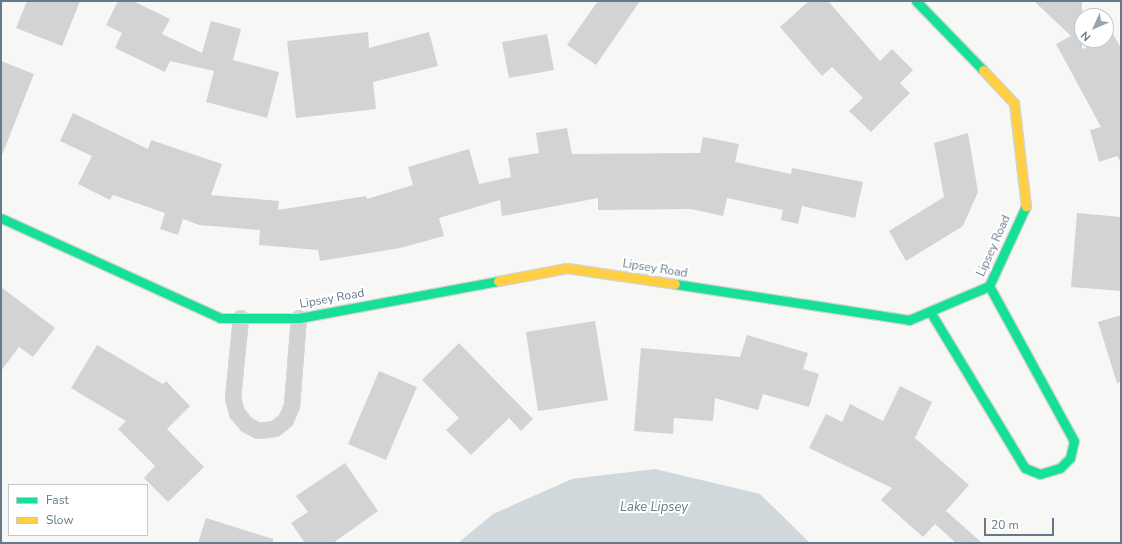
<!DOCTYPE html>
<html>
<head>
<meta charset="utf-8">
<style>
	body { margin:0 }
	#map { position:relative; width:1122px; height:544px; overflow:hidden; background:#f7f7f6; font-family:"Nunito Sans",sans-serif }
	div>[style] { position:absolute }
	.water>* { inset:0; background:#d0d8db }
	.building>* { inset:0; background:#d2d3d4 }
	.roads { filter:drop-shadow(1px 0 #d4d5d5) drop-shadow(-1px 0 #d4d5d5) drop-shadow(0 1px #d4d5d5) drop-shadow(0 -1px #d4d5d5) }
	.lane>* { height:14px; margin:-7px; padding:0 7px; transform-origin:7px; border-radius:7px; background:#d1d2d3 }
	.fast>* { height:9px; margin:-4.5px; padding:0 4.5px; transform-origin:4.5px; border-radius:4.5px; background:#16e098 }
	.slow>* { height:9px; margin:-4.5px; padding:0 4.5px; transform-origin:4.5px; border-radius:4.5px; background:#ffcf43 }
	span { translate:-50% -50%; white-space:nowrap; text-align:center; line-height:1.15; -webkit-text-stroke:4px #fff; paint-order:stroke }
	.street-label { font-size:12px; color:#647989 }
	.water-label { font-size:13px; color:#607b84; font-style:italic }
	.frame { position:absolute; inset:0; border:2px solid #647989; pointer-events:none }
	.legend { position:absolute; left:8px; top:484px; width:140px; height:52px; box-sizing:border-box; background:#fff; border:1px solid #c1c9d0; margin:0; padding:5px 7px; list-style:none; font-size:12px; color:#647989 }
	.legend li { display:flex; align-items:center; gap:8px; height:20px }
	.legend b { width:20px; border:1px solid #c1c9d0 }
	.north { position:absolute; left:1074px; top:8px; width:40px; height:40px; box-sizing:border-box; background:#fff; border:1px solid #c1c9d0; border-radius:50%; rotate:225deg; font-size:11px; font-weight:700; line-height:16px; text-align:center; color:#647989 }
	.north::after { content:''; display:block; margin:auto; width:14px; height:18px; background:#97a5af; clip-path:polygon(50% 0,100% 100%,50% 72%,0 100%) }
	.scale { position:absolute; left:984px; top:518px; width:70px; height:18px; box-sizing:border-box; border:2px solid #647989; border-top:0; padding-left:5px; font-size:12px; line-height:14px; white-space:nowrap; color:#647989; -webkit-text-stroke:3px #fff; paint-order:stroke }
</style>
</head>
<body>
<div id="map">
	<div class="water">
		<div style="clip-path:polygon(655px 469px,760px 494px,810px 543px,458px 543px,493px 514px,572px 479px)"></div>
	</div>
	<div class="building">
		<div style="clip-path:polygon(27px 1px,80px 1px,62px 46px,16px 28px)"></div>
		<div style="clip-path:polygon(118px 1px,133px 1px,170px 19px,162px 34px,202px 53px,211px 21px,241px 29px,233px 60px,279px 72px,267px 118px,206px 102px,214px 71px,170px 61px,165px 72px,115px 48px,122px 33px,106px 25px)"></div>
		<div style="clip-path:polygon(598px 1px,640px 1px,596px 65px,567px 45px)"></div>
		<div style="clip-path:polygon(809px 1px,828px 1px,880px 61px,892px 49px,913px 70px,900px 83px,910px 93px,871px 132px,849px 111px,863px 98px,832px 67px,822px 76px,780px 27px)"></div>
		<div style="clip-path:polygon(1034px 1px,1082px 1px,1082px 49px,1106px 40px,1112px 32px,1121px 48px,1121px 162px,1117px 156px,1099px 162px,1090px 130px,1101px 127px,1056px 44px,1071px 36px)"></div>
		<div style="clip-path:polygon(368px 32px,369px 48px,429px 32px,438px 66px,373px 82px,376px 109px,296px 118px,287px 41px)"></div>
		<div style="clip-path:polygon(547px 34px,554px 70px,509px 78px,502px 42px)"></div>
		<div style="clip-path:polygon(1px 61px,34px 74px,2px 155px,1px 154px)"></div>
		<div style="clip-path:polygon(73px 113px,148px 149px,151px 140px,222px 164px,211px 195px,279px 201px,278px 210px,366px 196px,367px 199px,413px 185px,408px 167px,469px 149px,479px 184px,511px 177px,508px 158px,539px 153px,536px 133px,567px 128px,572px 154px,700px 153px,703px 137px,739px 144px,735px 162px,791px 174px,792px 168px,863px 182px,855px 218px,802px 206px,798px 224px,781px 220px,783px 210px,727px 198px,723px 216px,691px 209px,598px 210px,598px 198px,502px 216px,500px 200px,439px 218px,444px 236px,400px 248px,320px 261px,318px 250px,259px 245px,260px 230px,199px 225px,183px 219px,178px 235px,160px 229px,165px 213px,113px 195px,110px 200px,78px 184px,92px 156px,60px 141px)"></div>
		<div style="clip-path:polygon(968px 133px,978px 192px,963px 226px,906px 261px,889px 231px,944px 197px,934px 143px)"></div>
		<div style="clip-path:polygon(1077px 213px,1121px 217px,1121px 291px,1071px 287px)"></div>
		<div style="clip-path:polygon(1px 287px,55px 328px,33px 357px,19px 347px,1px 371px)"></div>
		<div style="clip-path:polygon(1121px 315px,1121px 382px,1117px 383px,1098px 322px)"></div>
		<div style="clip-path:polygon(595px 321px,608px 400px,538px 411px,526px 332px)"></div>
		<div style="clip-path:polygon(747px 335px,808px 353px,803px 369px,819px 374px,809px 407px,763px 394px,758px 410px,715px 398px,713px 421px,674px 418px,673px 434px,634px 431px,641px 348px,740px 357px)"></div>
		<div style="clip-path:polygon(459px 343px,533px 419px,521px 431px,509px 418px,471px 455px,446px 430px,459px 418px,422px 380px)"></div>
		<div style="clip-path:polygon(97px 345px,163px 384px,166px 381px,190px 406px,167px 429px,204px 467px,168px 502px,144px 478px,155px 466px,118px 429px,126px 421px,71px 388px)"></div>
		<div style="clip-path:polygon(379px 371px,417px 387px,386px 460px,348px 444px)"></div>
		<div style="clip-path:polygon(900px 386px,932px 402px,915px 438px,969px 485px,946px 511px,982px 543px,956px 543px,935px 524px,923px 537px,881px 500px,892px 488px,809px 448px,826px 414px,842px 422px,850px 404px,883px 421px)"></div>
		<div style="clip-path:polygon(345px 463px,378px 511px,333px 543px,305px 543px,291px 523px,308px 512px,296px 496px)"></div>
		<div style="clip-path:polygon(206px 518px,273px 539px,273px 543px,198px 543px)"></div>
	</div>
	<div class="roads">
		<div class="lane">
			<div style="left:241px;top:318px;width:80px;rotate:95.7deg"></div>
			<div style="left:233px;top:398px;width:16px;rotate:75deg"></div>
			<div style="left:237px;top:413px;width:16px;rotate:50deg"></div>
			<div style="left:247px;top:425px;width:13px;rotate:27deg"></div>
			<div style="left:259px;top:431px;width:16px;rotate:-7deg"></div>
			<div style="left:275px;top:429px;width:14px;rotate:-39deg"></div>
			<div style="left:286px;top:420px;width:15px;rotate:-67deg"></div>
			<div style="left:292px;top:406px;width:88px;rotate:-85.5deg"></div>
		</div>
		<div class="fast">
			<div style="left:916px;top:1px;width:96px;rotate:45.8deg"></div>
			<div style="left:1px;top:218px;width:241px;rotate:24.5deg"></div>
			<div style="left:220px;top:318px;width:79px"></div>
			<div style="left:299px;top:318px;width:202px;rotate:-10.5deg"></div>
			<div style="left:675px;top:284px;width:237px;rotate:8.7deg"></div>
			<div style="left:909px;top:320px;width:87px;rotate:-23deg"></div>
			<div style="left:989px;top:286px;width:88px;rotate:-65.2deg"></div>
			<div style="left:931px;top:313px;width:181px;rotate:58.8deg"></div>
			<div style="left:1025px;top:468px;width:16px;rotate:22deg"></div>
			<div style="left:1040px;top:474px;width:21px;rotate:-17deg"></div>
			<div style="left:1060px;top:468px;width:14px;rotate:-45deg"></div>
			<div style="left:1070px;top:458px;width:17px;rotate:-77deg"></div>
			<div style="left:1074px;top:441px;width:177px;rotate:-118.7deg"></div>
		</div>
		<div class="slow">
			<div style="left:983px;top:70px;width:45px;rotate:46.8deg"></div>
			<div style="left:1014px;top:103px;width:104px;rotate:83.4deg"></div>
			<div style="left:498px;top:281px;width:70px;rotate:-10.7deg"></div>
			<div style="left:567px;top:268px;width:109px;rotate:8.4deg"></div>
		</div>
	</div>
	<div class="street-label">
		<span style="left:994px;top:246px;rotate:-66deg">Lipsey Road</span>
		<span style="left:655px;top:269px;rotate:9deg">Lipsey Road</span>
		<span style="left:332px;top:299px;rotate:-10deg">Lipsey Road</span>
	</div>
	<div class="water-label">
		<span style="left:654px;top:507px">Lake Lipsey</span>
	</div>
	<div class="frame"></div>
	<ul class="legend">
	<li><b style="height:5px;background:#16e098"></b>Fast</li>
	<li><b style="height:5px;background:#ffcf43"></b>Slow</li>
	</ul>
	<div class="north">N</div>
	<div class="scale">20 m</div>
</div>
</body>
</html>
